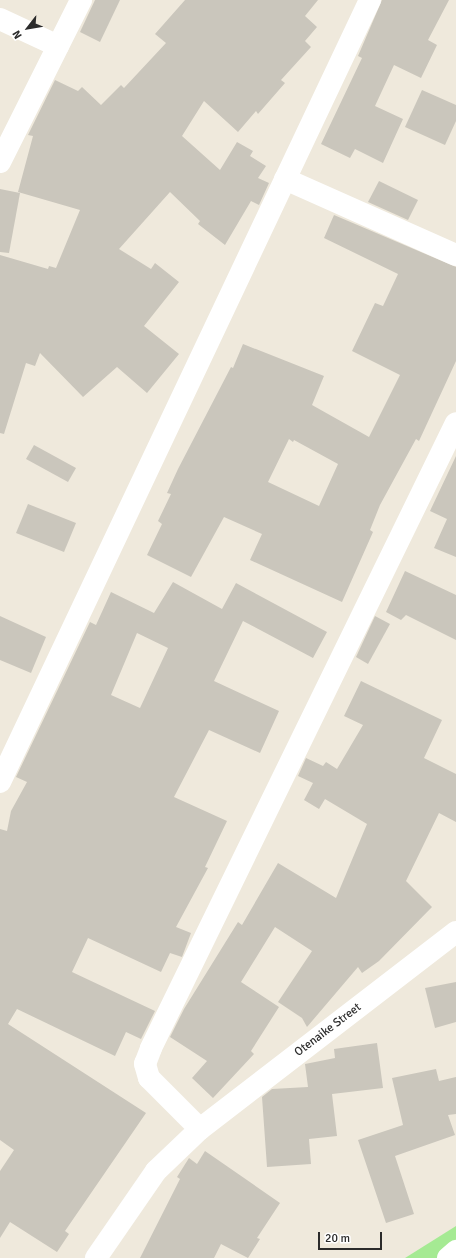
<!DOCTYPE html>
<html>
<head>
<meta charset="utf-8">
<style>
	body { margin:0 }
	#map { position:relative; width:456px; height:1258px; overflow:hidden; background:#efe9dc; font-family:Signika,sans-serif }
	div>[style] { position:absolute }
	.green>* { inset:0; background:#a5ea93 }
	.building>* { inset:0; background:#cac6bc }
	.minor>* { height:22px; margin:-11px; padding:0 11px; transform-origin:11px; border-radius:11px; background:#fff }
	span { translate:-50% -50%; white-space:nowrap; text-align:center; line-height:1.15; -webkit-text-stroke:3.5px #fff; paint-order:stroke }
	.street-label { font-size:12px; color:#2b2b2b }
	.north { position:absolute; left:8px; top:8px; width:40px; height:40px; -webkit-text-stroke:3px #fff; paint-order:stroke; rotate:239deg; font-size:11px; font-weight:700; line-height:16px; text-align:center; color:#2b2b2b }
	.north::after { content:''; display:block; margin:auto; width:14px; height:18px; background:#2b2b2b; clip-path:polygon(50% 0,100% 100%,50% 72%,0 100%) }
	.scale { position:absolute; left:318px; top:1232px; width:64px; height:18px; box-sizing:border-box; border:2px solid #2b2b2b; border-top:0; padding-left:5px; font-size:12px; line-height:14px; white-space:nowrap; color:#2b2b2b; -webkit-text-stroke:3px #fff; paint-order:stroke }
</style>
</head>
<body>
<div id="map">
	<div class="green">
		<div style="clip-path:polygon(456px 1226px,456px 1258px,405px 1258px)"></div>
	</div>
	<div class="building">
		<div style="clip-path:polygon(95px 0,120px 0,100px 42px,80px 32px)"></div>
		<div style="clip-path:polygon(185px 0,318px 0,305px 16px,317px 27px,305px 41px,311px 47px,281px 80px,285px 83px,258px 114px,256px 111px,238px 132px,204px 101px,182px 136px,220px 170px,237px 142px,253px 151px,250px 156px,266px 166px,258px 178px,269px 183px,259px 205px,251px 201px,225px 245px,198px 224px,200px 221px,170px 192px,119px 249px,151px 269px,155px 263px,179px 282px,144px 326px,179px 354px,147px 393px,117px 367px,83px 397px,40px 353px,35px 366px,26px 363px,4px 434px,0 433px,0 255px,48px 269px,49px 266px,56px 268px,80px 210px,18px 192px,33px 136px,28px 135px,55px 80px,78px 91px,82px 87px,101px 105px,121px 85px,124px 88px,166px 43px,155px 34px)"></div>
		<div style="clip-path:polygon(382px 0,449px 0,428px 40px,437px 45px,421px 78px,394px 65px,375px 106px,403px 119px,383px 163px,355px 149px,350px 158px,321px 144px,362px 58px,358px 56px)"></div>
		<div style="clip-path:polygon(422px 90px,456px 105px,456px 121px,445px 145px,405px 127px)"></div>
		<div style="clip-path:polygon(379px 181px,418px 200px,408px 220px,368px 202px)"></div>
		<div style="clip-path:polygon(0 189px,20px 193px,9px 253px,0 252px)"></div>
		<div style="clip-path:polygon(evenodd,334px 215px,456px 267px,456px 361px,419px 441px,416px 439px,380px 505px,370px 530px,373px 532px,342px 602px,250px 560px,262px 534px,224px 517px,191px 577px,147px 555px,162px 524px,158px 521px,171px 494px,167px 493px,178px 469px,231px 367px,233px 368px,243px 344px,324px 376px,312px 405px,369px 437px,400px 375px,352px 351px,375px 303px,383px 306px,398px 274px,324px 238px,334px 215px,289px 439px,293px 442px,294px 440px,338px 464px,319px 506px,268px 482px,289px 439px)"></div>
		<div style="clip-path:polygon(34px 445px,76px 468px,68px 482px,26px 459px)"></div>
		<div style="clip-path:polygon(456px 456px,456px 557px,434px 548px,447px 519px,430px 511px)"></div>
		<div style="clip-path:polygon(28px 504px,76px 523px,64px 552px,16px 533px)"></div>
		<div style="clip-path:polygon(405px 571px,456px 595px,456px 640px,406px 615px,401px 620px,386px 612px)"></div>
		<div style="clip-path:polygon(evenodd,173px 582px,222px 609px,236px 583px,327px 632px,313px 658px,243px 621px,214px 681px,279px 711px,260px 753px,209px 730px,174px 797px,227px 821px,205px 867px,208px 868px,176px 927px,191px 933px,182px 957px,170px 953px,161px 972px,88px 938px,72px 972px,155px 1011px,141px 1039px,126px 1032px,115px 1056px,17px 1009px,8px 1024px,146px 1113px,65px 1231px,69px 1234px,57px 1252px,10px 1222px,0 1238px,0 1171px,14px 1150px,0 1140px,0 829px,7px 831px,11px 811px,27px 782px,16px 777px,90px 622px,96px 625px,111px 592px,154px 613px,173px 582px,137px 633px,168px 648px,140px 708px,111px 695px,137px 633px)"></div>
		<div style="clip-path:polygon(0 616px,46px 637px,31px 673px,0 660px)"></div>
		<div style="clip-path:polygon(375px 616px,390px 624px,368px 664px,356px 657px)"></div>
		<div style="clip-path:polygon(361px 681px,442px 720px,424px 758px,456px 774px,456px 822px,439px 813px,406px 881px,432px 907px,379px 961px,362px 973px,358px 967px,307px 1027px,302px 1018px,278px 1002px,312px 951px,275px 927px,241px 982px,279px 1007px,251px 1051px,254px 1054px,213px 1098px,192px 1078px,207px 1061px,170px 1037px,184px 1009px,238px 922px,242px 925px,278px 863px,336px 898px,367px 824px,325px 799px,319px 809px,304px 800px,313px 783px,298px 776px,306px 758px,323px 766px,326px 762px,337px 769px,363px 725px,344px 716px)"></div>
		<div style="clip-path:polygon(456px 982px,456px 1022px,435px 1028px,425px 988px)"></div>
		<div style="clip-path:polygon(377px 1043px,383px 1088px,332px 1094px,337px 1136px,309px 1139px,311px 1164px,267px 1167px,262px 1097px,272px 1089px,308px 1087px,305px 1064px,335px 1058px,334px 1049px)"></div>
		<div style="clip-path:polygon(436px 1069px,439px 1081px,456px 1077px,456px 1114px,448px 1115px,455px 1135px,395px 1156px,414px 1214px,386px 1223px,358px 1140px,403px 1125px,392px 1078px)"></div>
		<div style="clip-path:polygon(205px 1151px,280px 1203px,257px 1238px,260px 1239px,248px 1258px,221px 1244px,214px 1258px,140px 1258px,180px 1179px,177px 1177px,189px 1158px,197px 1164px)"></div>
	</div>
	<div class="minor">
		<div style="left:0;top:19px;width:64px;rotate:25deg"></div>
		<div style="left:0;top:162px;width:181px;rotate:-63.4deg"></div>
		<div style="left:285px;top:179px;width:187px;rotate:24deg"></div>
		<div style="left:0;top:782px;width:865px;rotate:-64.68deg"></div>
		<div style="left:200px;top:1129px;width:323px;rotate:-37.6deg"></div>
		<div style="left:96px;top:1258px;width:106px;rotate:-55.4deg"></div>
		<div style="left:156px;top:1171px;width:61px;rotate:-43.7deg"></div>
		<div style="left:200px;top:1129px;width:72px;rotate:-135deg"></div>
		<div style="left:149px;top:1078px;width:15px;rotate:-106deg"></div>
		<div style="left:145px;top:1064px;width:17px;rotate:-69deg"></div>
		<div style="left:151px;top:1048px;width:695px;rotate:-63.99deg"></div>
		<div style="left:448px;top:1258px;width:11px;rotate:-41deg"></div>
	</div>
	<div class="street-label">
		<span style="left:328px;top:1030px;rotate:-37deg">Otenaike Street</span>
	</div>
	<div class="north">N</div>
	<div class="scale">20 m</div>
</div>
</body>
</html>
